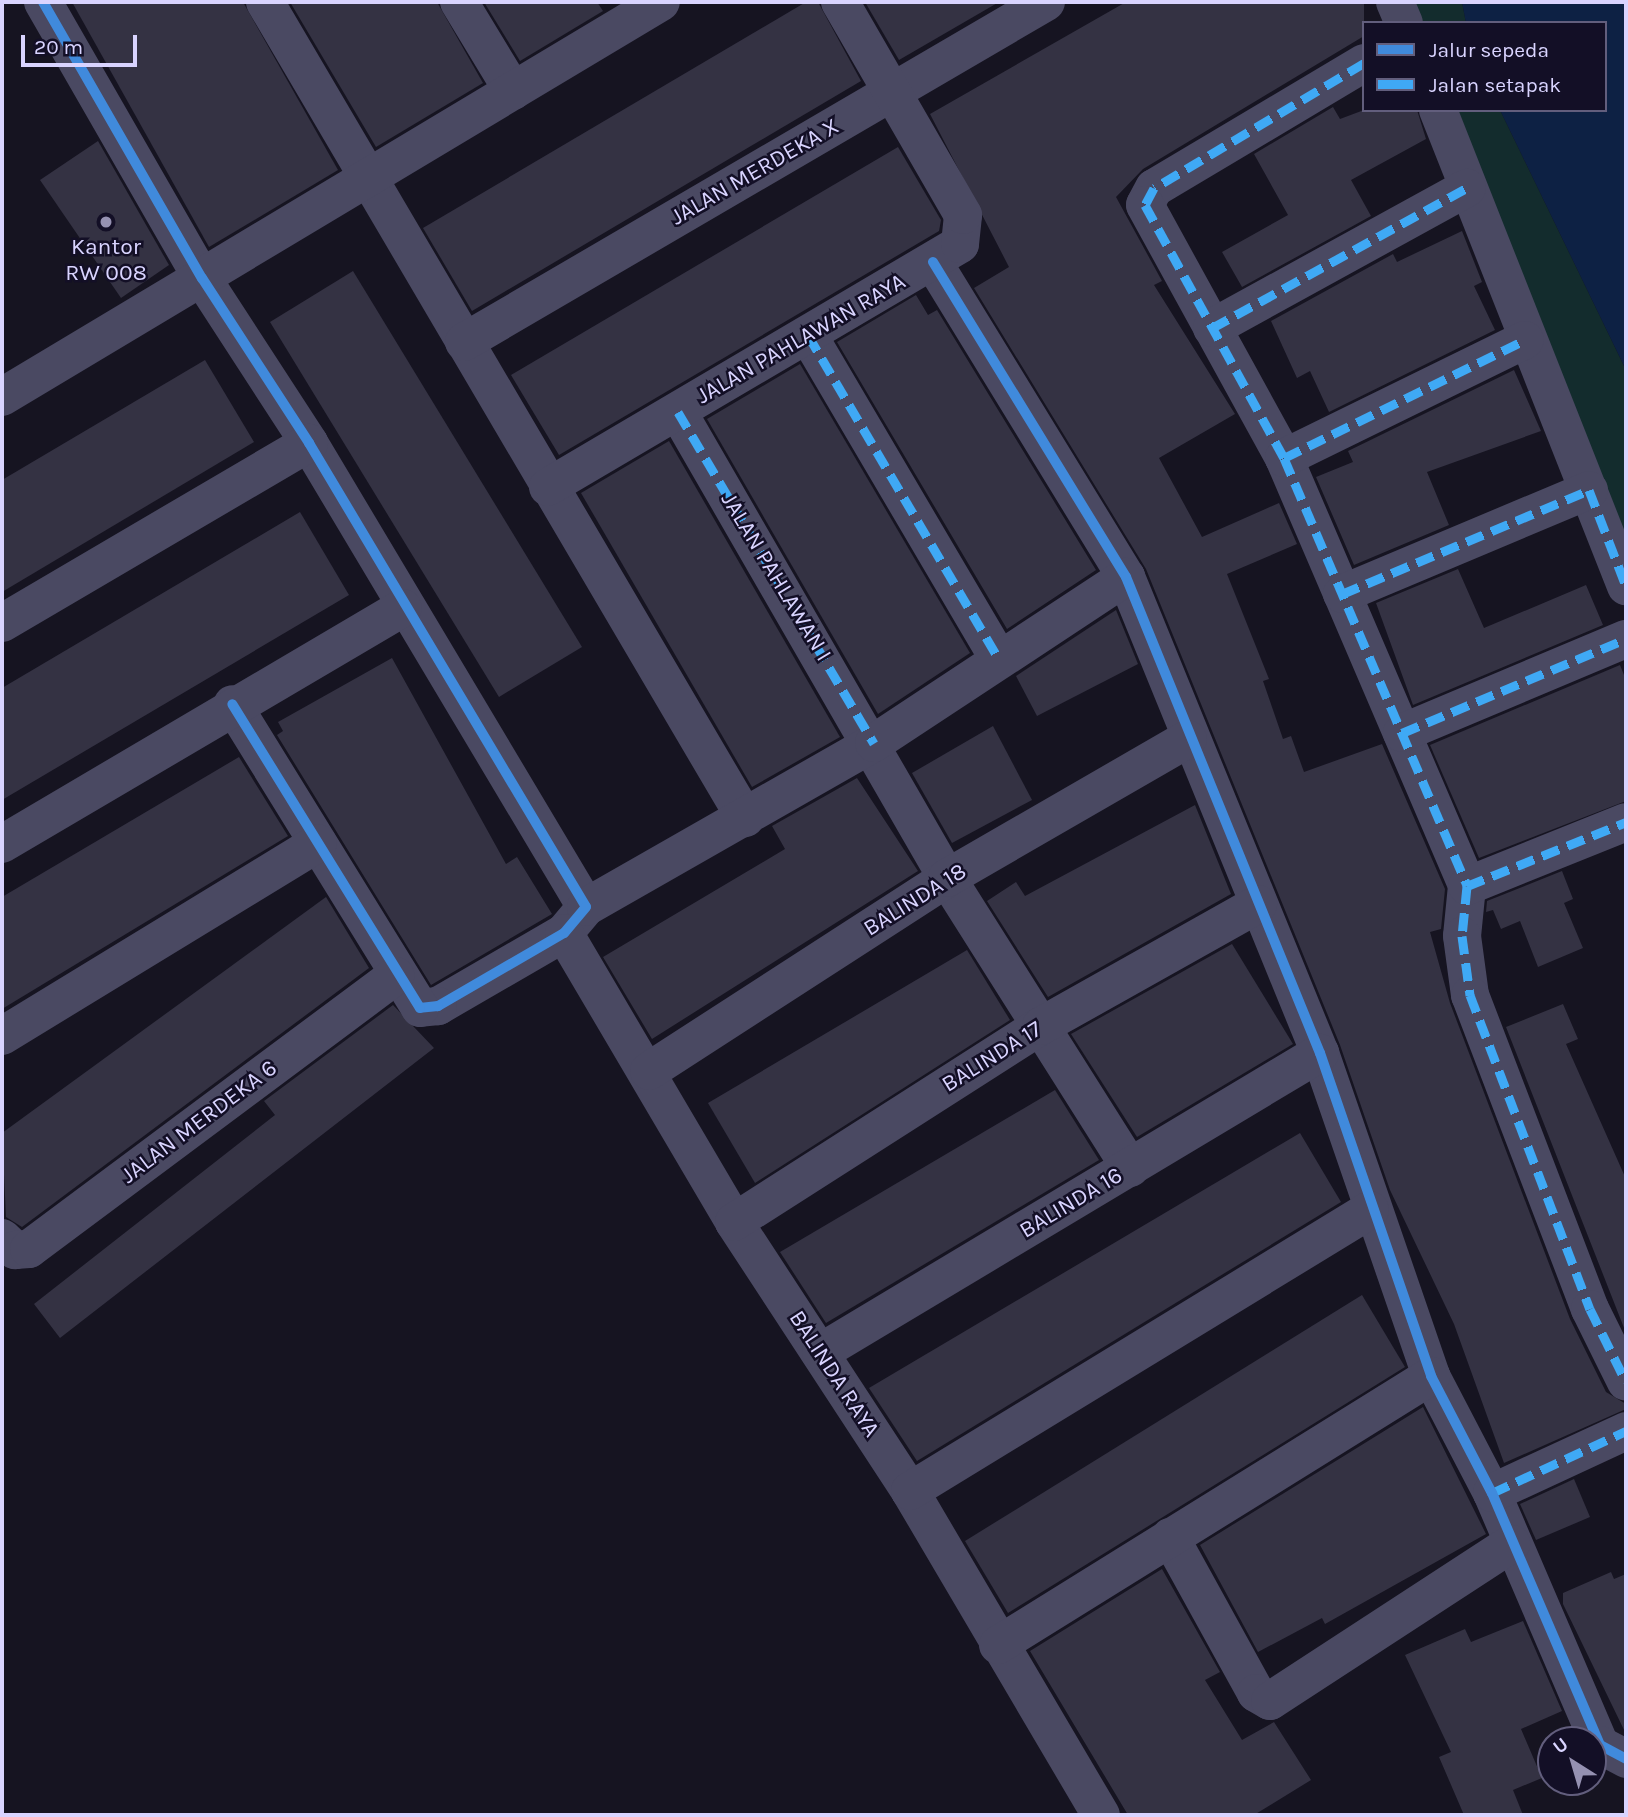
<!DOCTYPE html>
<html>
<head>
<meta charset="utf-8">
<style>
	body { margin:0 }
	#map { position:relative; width:1628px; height:1817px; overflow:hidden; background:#161421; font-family:Karla,sans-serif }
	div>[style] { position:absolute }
	.green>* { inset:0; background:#132c2d }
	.water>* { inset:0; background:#0d2144 }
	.building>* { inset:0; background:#343243 }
	.street>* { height:38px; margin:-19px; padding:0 19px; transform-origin:19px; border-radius:19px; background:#4a4962 }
	.quiet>* { height:9px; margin-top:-4.5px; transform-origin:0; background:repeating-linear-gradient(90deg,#3fa9f5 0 18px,transparent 0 27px) }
	.cycleway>* { height:10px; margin:-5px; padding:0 5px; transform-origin:5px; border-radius:5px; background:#408adc }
	.dots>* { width:19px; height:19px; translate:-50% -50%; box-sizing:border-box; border:4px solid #130f26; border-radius:50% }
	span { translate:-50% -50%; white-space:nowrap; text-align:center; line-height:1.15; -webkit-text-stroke:5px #130f26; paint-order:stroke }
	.street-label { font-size:23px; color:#d9d4ff }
	.poi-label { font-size:23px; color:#d9d4ff }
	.frame { position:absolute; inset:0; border:4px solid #d9d4ff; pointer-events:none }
	.legend { position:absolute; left:1362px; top:21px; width:245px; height:91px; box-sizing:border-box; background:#130f26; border:2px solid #625e7d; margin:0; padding:9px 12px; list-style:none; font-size:21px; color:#d9d4ff }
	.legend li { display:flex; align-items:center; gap:14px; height:35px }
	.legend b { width:35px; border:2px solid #625e7d }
	.north { position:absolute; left:1537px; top:1726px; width:70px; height:70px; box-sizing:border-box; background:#130f26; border:2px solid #625e7d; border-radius:50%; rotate:323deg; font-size:19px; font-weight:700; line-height:28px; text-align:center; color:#d9d4ff }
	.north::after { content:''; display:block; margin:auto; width:24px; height:32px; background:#9591b1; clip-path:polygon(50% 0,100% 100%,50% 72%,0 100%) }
	.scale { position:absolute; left:21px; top:35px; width:116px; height:32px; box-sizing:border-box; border:4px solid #d9d4ff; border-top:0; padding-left:9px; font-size:21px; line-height:24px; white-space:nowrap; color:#d9d4ff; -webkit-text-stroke:5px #130f26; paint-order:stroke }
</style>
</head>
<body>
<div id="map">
	<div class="green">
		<div style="clip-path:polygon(1395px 2px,1462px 2px,1466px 23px,1404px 23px)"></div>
		<div style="clip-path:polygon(1439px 110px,1500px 110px,1626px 370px,1626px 586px)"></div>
	</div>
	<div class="water">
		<div style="clip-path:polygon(1462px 2px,1626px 2px,1626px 370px,1500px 110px,1605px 110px,1605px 23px,1466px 23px)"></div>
	</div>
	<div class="building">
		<div style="clip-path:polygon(72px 2px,243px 2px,338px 170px,209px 247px)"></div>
		<div style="clip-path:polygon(290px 2px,437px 2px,483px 83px,376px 147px)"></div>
		<div style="clip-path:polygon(484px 2px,597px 2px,603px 11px,520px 61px)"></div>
		<div style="clip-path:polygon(806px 2px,818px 2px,861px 81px,472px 311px,423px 228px)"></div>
		<div style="clip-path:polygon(865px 2px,999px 2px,899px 60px)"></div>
		<div style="clip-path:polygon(1126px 2px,1364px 2px,1364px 36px,1143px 169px,1116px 197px,1162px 281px,1154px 285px,1235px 414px,1159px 458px,1202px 537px,1279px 503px,1297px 544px,1227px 574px,1269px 679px,1263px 681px,1283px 739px,1291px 736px,1304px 772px,1382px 744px,1445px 889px,1441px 929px,1430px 932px,1450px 1003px,1570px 1319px,1606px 1392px,1626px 1404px,1626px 1409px,1504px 1463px,1454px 1324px,1390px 1190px,1340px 1045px,1146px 569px,974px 288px,1009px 267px,930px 114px)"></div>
		<div style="clip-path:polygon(1333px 107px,1340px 119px,1364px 110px,1417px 110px,1426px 139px,1351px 180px,1371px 216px,1242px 287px,1222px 252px,1288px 215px,1254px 154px)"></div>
		<div style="clip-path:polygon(98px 141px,169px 265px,121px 298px,40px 180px)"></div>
		<div style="clip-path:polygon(898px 147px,941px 220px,939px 231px,559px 455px,511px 375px)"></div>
		<div style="clip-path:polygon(1462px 231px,1482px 282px,1474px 286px,1495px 330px,1329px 412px,1310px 371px,1297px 378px,1271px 321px,1393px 254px,1397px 262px)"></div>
		<div style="clip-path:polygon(353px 271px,582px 647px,499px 697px,270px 322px)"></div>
		<div style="clip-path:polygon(916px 295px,928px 315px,937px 310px,1096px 570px,1007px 629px,837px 342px)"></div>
		<div style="clip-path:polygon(205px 360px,254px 442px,2px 592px,2px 480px)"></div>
		<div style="clip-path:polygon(800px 364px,970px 653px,878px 714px,707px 419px)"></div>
		<div style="clip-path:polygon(1514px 370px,1541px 431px,1427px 472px,1449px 525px,1354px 565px,1316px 477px,1353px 462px,1348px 451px)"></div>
		<div style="clip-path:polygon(669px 441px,840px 737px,752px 787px,581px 493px)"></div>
		<div style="clip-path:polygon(300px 512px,349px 595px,2px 800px,2px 688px)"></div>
		<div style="clip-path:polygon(1458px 569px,1484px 628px,1586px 585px,1603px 625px,1413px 705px,1376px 603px)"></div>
		<div style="clip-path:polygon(1116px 610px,1138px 664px,1037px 716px,1016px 676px)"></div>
		<div style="clip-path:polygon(392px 658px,506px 864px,517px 857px,552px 914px,431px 985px,277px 735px,283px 731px,278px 722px)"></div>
		<div style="clip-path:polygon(1620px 665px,1626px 680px,1626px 801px,1479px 858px,1430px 745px)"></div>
		<div style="clip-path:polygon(993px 726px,1032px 800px,952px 843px,912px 773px)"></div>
		<div style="clip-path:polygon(239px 757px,288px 836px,2px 1009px,2px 897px)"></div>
		<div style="clip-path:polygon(857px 778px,918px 871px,652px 1039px,603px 957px,785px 849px,772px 826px)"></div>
		<div style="clip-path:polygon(1195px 805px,1231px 894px,1048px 997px,987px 901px,1016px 882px,1025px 896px)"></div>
		<div style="clip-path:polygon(1562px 871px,1573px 899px,1564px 903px,1583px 948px,1538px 967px,1520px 921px,1501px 929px,1493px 910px,1486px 912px,1487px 901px)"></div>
		<div style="clip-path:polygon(326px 897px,369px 968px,22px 1227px,6px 1217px,2px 1133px)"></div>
		<div style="clip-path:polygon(1232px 944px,1293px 1044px,1137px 1137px,1071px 1034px)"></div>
		<div style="clip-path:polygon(967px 950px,1010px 1020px,755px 1183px,708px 1103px)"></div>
		<div style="clip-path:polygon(1563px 1004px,1578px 1039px,1566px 1044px,1626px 1179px,1626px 1333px,1506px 1027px)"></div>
		<div style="clip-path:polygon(393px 1005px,434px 1048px,60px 1338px,34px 1304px,275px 1115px,264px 1101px)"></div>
		<div style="clip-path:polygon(1055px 1090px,1099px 1160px,826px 1323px,780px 1252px)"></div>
		<div style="clip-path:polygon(1300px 1133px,1341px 1202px,917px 1461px,869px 1388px)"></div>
		<div style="clip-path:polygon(1362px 1295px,1405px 1367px,1008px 1613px,965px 1541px)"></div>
		<div style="clip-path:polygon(1423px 1407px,1486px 1534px,1325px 1624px,1322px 1618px,1258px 1652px,1200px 1545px)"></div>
		<div style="clip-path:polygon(1574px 1479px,1590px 1517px,1536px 1540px,1520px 1504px)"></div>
		<div style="clip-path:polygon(1162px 1569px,1220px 1672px,1205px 1680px,1242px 1740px,1274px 1722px,1311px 1780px,1254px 1815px,1128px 1815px,1030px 1651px)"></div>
		<div style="clip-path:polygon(1611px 1572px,1614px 1579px,1626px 1574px,1626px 1734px,1563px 1604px,1563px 1593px)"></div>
		<div style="clip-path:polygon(1523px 1621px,1562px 1711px,1521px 1729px,1542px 1778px,1513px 1790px,1523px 1815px,1464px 1815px,1439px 1757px,1451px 1752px,1405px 1655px,1465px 1629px,1471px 1642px)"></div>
	</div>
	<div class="street">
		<div style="left:43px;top:2px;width:319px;rotate:60.1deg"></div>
		<div style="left:202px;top:278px;width:197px;rotate:57deg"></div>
		<div style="left:309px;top:443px;width:540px;rotate:59.16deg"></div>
		<div style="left:586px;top:907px;width:34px;rotate:130deg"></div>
		<div style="left:564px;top:933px;width:146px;rotate:149.9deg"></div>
		<div style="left:438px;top:1006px;width:18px;rotate:174deg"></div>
		<div style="left:420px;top:1008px;width:357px;rotate:-121.7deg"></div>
		<div style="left:265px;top:2px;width:947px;rotate:59.53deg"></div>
		<div style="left:459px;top:2px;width:104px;rotate:58.8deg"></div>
		<div style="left:1395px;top:2px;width:23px;rotate:67deg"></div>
		<div style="left:1364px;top:63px;width:244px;rotate:149.2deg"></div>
		<div style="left:1154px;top:188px;width:19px;rotate:118deg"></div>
		<div style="left:1145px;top:205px;width:289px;rotate:61.2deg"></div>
		<div style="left:1284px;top:458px;width:465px;rotate:66.8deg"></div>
		<div style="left:1467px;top:886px;width:50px;rotate:95.7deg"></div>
		<div style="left:1462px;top:936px;width:60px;rotate:82.3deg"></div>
		<div style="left:1470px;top:995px;width:336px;rotate:69.1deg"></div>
		<div style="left:1590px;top:1309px;width:81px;rotate:63.7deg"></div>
		<div style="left:1438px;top:110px;width:512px;rotate:68.45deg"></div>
		<div style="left:933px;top:262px;width:369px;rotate:58.5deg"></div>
		<div style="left:1126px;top:577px;width:514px;rotate:67.83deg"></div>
		<div style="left:1320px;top:1053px;width:342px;rotate:71deg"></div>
		<div style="left:1431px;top:1376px;width:132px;rotate:62.5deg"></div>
		<div style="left:1492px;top:1493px;width:274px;rotate:66.8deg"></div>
		<div style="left:1600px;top:1745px;width:30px;rotate:28deg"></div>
		<div style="left:1212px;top:328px;width:291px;rotate:-28.8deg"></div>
		<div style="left:808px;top:335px;width:374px;rotate:59.5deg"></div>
		<div style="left:464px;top:342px;width:674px;rotate:-30.29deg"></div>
		<div style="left:2px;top:397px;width:768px;rotate:-30.94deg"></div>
		<div style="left:678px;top:412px;width:538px;rotate:60deg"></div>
		<div style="left:947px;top:878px;width:343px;rotate:57.7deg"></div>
		<div style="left:1284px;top:458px;width:268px;rotate:-26.1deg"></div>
		<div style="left:548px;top:487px;width:478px;rotate:-30.5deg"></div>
		<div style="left:960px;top:244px;width:29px;rotate:-84deg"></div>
		<div style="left:963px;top:215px;width:246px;rotate:-120deg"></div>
		<div style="left:1342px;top:594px;width:268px;rotate:-22.8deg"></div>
		<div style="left:2px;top:623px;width:356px;rotate:-30.4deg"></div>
		<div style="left:1402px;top:733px;width:243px;rotate:-22.8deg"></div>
		<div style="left:2px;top:844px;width:465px;rotate:-30.5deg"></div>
		<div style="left:1467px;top:886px;width:171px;rotate:-21.9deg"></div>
		<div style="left:586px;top:907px;width:331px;rotate:-29.7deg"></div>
		<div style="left:874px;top:743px;width:302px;rotate:-33.4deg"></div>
		<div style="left:564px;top:933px;width:335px;rotate:59.5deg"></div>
		<div style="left:734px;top:1222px;width:321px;rotate:56.8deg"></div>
		<div style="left:910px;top:1491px;width:376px;rotate:59.5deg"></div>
		<div style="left:2px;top:1036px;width:370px;rotate:-31.4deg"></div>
		<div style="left:649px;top:1071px;width:355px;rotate:-32.9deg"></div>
		<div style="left:947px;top:878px;width:278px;rotate:-30deg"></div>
		<div style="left:734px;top:1222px;width:364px;rotate:-32.6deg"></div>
		<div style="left:1041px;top:1026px;width:249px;rotate:-29.3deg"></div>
		<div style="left:2px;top:1238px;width:18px;rotate:43deg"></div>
		<div style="left:15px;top:1250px;width:14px;rotate:-4deg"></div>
		<div style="left:29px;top:1249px;width:457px;rotate:-36.7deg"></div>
		<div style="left:821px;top:1352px;width:582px;rotate:-30.93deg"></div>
		<div style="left:910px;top:1491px;width:539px;rotate:-31.42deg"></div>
		<div style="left:1492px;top:1493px;width:148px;rotate:-24.8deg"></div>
		<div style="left:1170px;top:1537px;width:178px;rotate:61.1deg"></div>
		<div style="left:1256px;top:1693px;width:16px;rotate:30deg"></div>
		<div style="left:1270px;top:1701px;width:288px;rotate:-33.1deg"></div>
		<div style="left:998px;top:1645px;width:510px;rotate:-31.85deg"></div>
	</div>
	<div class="quiet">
		<div style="left:1364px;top:63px;width:244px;rotate:149.2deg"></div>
		<div style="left:1154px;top:188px;width:19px;rotate:118deg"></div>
		<div style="left:1145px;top:205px;width:289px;rotate:61.2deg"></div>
		<div style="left:1284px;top:458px;width:465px;rotate:66.8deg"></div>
		<div style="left:1467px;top:886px;width:50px;rotate:95.7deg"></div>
		<div style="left:1462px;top:936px;width:60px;rotate:82.3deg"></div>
		<div style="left:1470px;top:995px;width:336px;rotate:69.1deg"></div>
		<div style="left:1590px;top:1309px;width:81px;rotate:63.7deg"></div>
		<div style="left:1212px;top:328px;width:291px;rotate:-28.8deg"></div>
		<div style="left:808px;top:335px;width:374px;rotate:59.5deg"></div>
		<div style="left:678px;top:412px;width:385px;rotate:59.4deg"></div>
		<div style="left:1284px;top:458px;width:268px;rotate:-26.1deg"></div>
		<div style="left:1342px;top:594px;width:268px;rotate:-22.8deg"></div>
		<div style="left:1589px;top:490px;width:103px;rotate:68.9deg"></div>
		<div style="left:1402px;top:733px;width:243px;rotate:-22.8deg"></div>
		<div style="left:1467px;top:886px;width:171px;rotate:-21.9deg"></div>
		<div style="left:1492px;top:1493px;width:148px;rotate:-24.8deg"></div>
	</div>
	<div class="cycleway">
		<div style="left:43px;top:2px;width:319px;rotate:60.1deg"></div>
		<div style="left:202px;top:278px;width:197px;rotate:57deg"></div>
		<div style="left:309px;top:443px;width:540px;rotate:59.16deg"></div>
		<div style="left:586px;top:907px;width:34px;rotate:130deg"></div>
		<div style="left:564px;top:933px;width:146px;rotate:149.9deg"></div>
		<div style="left:438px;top:1006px;width:18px;rotate:174deg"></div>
		<div style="left:420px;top:1008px;width:357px;rotate:-121.7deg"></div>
		<div style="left:933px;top:262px;width:369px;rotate:58.5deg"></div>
		<div style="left:1126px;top:577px;width:514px;rotate:67.83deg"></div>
		<div style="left:1320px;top:1053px;width:342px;rotate:71deg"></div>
		<div style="left:1431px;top:1376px;width:132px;rotate:62.5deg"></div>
		<div style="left:1492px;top:1493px;width:274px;rotate:66.8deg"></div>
		<div style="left:1600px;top:1745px;width:30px;rotate:28deg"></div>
	</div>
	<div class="dots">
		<div style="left:106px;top:222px;background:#9591b1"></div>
	</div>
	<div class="street-label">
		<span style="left:755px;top:172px;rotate:-30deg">JALAN MERDEKA X</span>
		<span style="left:801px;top:339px;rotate:-30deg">JALAN PAHLAWAN RAYA</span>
		<span style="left:776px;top:577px;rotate:59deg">JALAN PAHLAWAN I</span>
		<span style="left:915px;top:900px;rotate:-32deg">BALINDA 18</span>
		<span style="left:992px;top:1057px;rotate:-32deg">BALINDA 17</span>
		<span style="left:199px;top:1122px;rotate:-37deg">JALAN MERDEKA 6</span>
		<span style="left:1071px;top:1203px;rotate:-31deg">BALINDA 16</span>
		<span style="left:834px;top:1374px;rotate:57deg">BALINDA RAYA</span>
	</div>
	<div class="poi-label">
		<span style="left:106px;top:260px">Kantor<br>RW 008</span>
	</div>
	<div class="frame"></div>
	<ul class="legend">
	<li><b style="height:9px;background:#408adc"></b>Jalur sepeda</li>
	<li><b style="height:9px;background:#3fa9f5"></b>Jalan setapak</li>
	</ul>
	<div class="north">U</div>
	<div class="scale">20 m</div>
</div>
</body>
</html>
